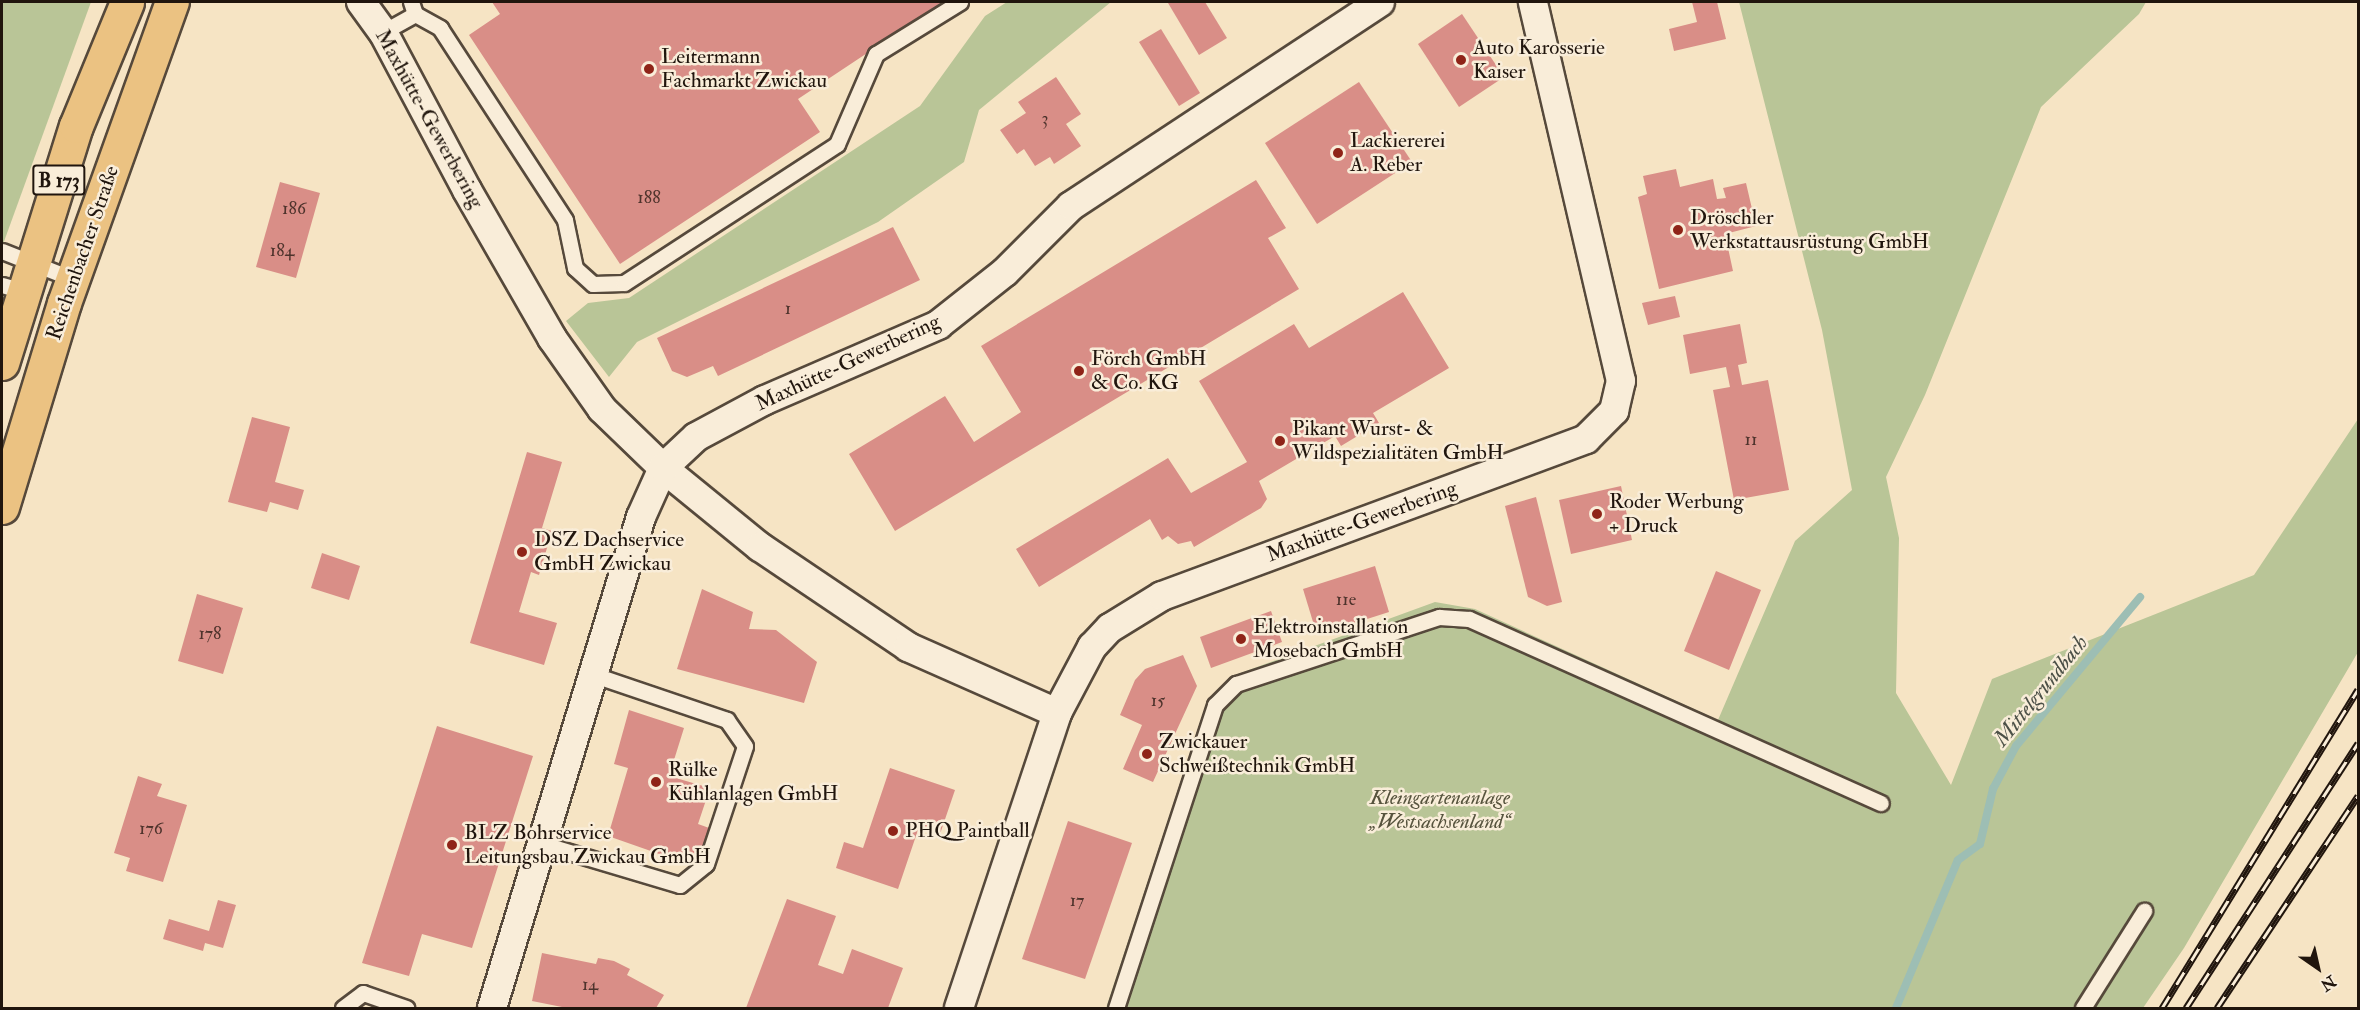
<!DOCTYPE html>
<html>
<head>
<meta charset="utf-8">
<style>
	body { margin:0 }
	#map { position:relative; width:2360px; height:1010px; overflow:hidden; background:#f6e4c4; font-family:"IM FELL Double Pica",serif }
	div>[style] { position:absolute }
	.green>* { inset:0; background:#b9c597 }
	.stream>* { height:8px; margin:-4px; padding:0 4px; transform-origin:4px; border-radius:4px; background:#9dbeb4 }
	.building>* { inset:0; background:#d98e87 }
	.roads { filter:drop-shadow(2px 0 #56493b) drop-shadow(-2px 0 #56493b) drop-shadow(0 2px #56493b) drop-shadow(0 -2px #56493b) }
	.service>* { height:15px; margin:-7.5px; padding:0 7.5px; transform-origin:7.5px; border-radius:7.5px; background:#f9edd9 }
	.minor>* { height:28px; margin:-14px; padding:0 14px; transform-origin:14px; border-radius:14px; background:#f9edd9 }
	.primary>* { height:33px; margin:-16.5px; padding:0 16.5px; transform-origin:16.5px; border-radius:16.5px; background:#ebc282 }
	.rail>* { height:7px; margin-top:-3.5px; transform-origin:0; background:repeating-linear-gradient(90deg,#f9edd9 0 14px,#20150d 0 28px); box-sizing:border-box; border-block:2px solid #20150d }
	.dots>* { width:16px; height:16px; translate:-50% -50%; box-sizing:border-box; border:3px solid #f9edd9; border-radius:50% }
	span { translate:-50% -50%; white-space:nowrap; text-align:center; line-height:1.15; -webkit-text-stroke:5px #f9edd9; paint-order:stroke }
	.number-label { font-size:18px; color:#4e332c }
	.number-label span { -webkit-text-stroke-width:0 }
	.shield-label span { padding:2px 4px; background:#f9edd9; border:2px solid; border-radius:4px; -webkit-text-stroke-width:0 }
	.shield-label { font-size:20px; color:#20150d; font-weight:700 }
	.poi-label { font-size:21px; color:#20150d }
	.left { translate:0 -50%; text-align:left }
	.street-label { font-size:21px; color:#20150d }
	.park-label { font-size:21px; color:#56533d; font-style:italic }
	.water-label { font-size:22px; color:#4c5047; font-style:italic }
	.frame { position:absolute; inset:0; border:3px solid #20150d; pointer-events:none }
	.north { position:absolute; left:2288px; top:938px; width:60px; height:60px; -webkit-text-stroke:4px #f9edd9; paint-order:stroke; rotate:146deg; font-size:16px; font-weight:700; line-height:24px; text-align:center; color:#20150d }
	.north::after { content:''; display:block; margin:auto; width:21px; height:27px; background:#20150d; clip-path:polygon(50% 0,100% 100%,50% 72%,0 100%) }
</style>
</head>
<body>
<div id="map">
	<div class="green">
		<div style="clip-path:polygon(2px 2px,91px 2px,2px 247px)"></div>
		<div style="clip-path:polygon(1007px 2px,1111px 2px,979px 110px,964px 162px,878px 222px,637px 342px,609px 377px,566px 321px,588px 303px,629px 298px,920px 106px,985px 16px)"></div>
		<div style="clip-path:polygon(1739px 2px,2146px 2px,2139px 14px,2041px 107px,1925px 395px,1886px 477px,1899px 538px,1896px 693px,1951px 785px,1992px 679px,2254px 575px,2358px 419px,2358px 652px,2184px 948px,2143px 1008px,1106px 1008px,1208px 699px,1235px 675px,1435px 602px,1475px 609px,1718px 720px,1795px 541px,1852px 490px,1822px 330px)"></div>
	</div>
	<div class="stream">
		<div style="left:1896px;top:1008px;width:160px;rotate:-67.3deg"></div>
		<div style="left:1958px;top:860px;width:27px;rotate:-36deg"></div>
		<div style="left:1980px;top:844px;width:57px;rotate:-76.7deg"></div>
		<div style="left:1993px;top:789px;width:49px;rotate:-61.9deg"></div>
		<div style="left:2016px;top:746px;width:194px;rotate:-50.2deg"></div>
	</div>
	<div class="building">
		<div style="clip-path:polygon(492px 2px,944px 2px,798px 99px,820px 132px,620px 264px,469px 35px,500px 14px)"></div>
		<div style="clip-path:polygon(1205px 2px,1227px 38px,1199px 55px,1168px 3px)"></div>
		<div style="clip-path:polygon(1692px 2px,1717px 2px,1726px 39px,1674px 51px,1669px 29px,1697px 22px)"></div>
		<div style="clip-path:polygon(1462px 14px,1504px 77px,1459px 107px,1418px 44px)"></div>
		<div style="clip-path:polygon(1161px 29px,1200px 93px,1179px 106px,1139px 42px)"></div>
		<div style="clip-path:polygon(1056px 77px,1081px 114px,1066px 124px,1081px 146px,1054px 164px,1050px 157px,1035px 166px,1024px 149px,1017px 154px,1000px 130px,1026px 113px,1018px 102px)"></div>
		<div style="clip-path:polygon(1359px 82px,1412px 162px,1317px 224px,1265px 143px)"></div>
		<div style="clip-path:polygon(1676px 169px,1680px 187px,1713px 179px,1717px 199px,1726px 198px,1723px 188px,1746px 183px,1756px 226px,1725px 234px,1733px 271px,1659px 289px,1638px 197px,1647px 194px,1643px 176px)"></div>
		<div style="clip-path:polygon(1256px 180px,1286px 228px,1268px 238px,1299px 289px,895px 531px,849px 454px,945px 396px,974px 442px,1021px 412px,981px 346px)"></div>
		<div style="clip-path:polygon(280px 182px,320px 193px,296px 278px,256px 267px)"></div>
		<div style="clip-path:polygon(893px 227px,920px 280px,718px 376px,713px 366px,687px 377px,672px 371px,657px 338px)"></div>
		<div style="clip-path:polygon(1403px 292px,1449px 368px,1373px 413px,1379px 423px,1341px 446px,1335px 436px,1259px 481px,1267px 499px,1261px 508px,1194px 547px,1191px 541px,1178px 544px,1168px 536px,1162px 540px,1150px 519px,1039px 587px,1016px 549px,1168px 458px,1191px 493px,1247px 462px,1199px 381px,1294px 324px,1309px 348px)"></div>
		<div style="clip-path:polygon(1675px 296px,1680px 317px,1648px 325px,1642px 303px)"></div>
		<div style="clip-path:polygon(1740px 324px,1747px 363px,1738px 365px,1742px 385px,1768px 380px,1789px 490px,1734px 500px,1713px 390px,1730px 387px,1726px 367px,1690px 374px,1683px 335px)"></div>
		<div style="clip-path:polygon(252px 417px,290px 427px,275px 482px,304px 490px,298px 510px,270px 502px,267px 512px,228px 502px)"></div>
		<div style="clip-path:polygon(527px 452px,562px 462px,542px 528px,552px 531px,539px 575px,531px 572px,519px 612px,557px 623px,544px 665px,470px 643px)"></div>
		<div style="clip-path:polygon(1621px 486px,1632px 540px,1571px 554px,1559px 500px)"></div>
		<div style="clip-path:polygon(1536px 497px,1562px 602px,1547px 606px,1528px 597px,1505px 506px)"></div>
		<div style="clip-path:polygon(322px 553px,360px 566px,349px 600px,311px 588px)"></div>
		<div style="clip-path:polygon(1375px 566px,1389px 612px,1317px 635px,1303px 589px)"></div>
		<div style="clip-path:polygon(1716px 571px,1761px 590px,1729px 670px,1684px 651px)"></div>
		<div style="clip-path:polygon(702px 589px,753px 612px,749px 629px,776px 630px,817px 662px,804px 703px,677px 669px)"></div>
		<div style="clip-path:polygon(197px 594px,243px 608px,223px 674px,178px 661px)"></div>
		<div style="clip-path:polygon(1271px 611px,1282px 642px,1211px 668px,1200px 637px)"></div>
		<div style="clip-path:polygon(1183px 655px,1197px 686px,1153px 782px,1123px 769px,1142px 725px,1120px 715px,1135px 680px,1145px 669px)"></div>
		<div style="clip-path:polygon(629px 710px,684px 728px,669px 776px,710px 788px,698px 824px,712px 829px,704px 853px,685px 863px,608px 836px,628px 768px,614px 764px)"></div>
		<div style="clip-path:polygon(437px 726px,533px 756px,472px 948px,422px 934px,409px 976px,362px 963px)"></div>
		<div style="clip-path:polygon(890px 768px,955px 790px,940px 834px,919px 827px,898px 889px,836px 868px,844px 842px,863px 848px)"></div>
		<div style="clip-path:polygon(138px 776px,162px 784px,157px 796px,187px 805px,163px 882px,126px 871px,130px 858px,114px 853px)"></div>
		<div style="clip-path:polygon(1068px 821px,1132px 843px,1085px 979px,1022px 959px)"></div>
		<div style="clip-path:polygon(787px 899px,836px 916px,818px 965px,843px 974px,852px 949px,903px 968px,888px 1008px,746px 1008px)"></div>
		<div style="clip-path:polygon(218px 900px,236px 905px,223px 948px,205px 943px,203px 951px,163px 939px,169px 919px,209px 931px)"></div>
		<div style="clip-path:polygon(542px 953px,596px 964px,598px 958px,614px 961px,630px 969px,627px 975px,664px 995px,656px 1008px,567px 1008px,532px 1001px)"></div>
	</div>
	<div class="roads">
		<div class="service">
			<div style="left:415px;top:14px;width:29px;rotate:29deg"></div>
			<div style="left:440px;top:28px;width:229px;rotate:56.9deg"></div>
			<div style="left:565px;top:220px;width:49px;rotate:78.2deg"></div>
			<div style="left:575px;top:268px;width:24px;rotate:42deg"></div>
			<div style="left:593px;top:284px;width:31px;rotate:-2deg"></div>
			<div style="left:624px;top:283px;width:254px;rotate:-33.1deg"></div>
			<div style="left:837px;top:144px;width:98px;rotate:-66.6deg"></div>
			<div style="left:876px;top:54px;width:99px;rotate:-31.8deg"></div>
			<div style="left:383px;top:32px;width:37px;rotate:-29deg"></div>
			<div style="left:415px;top:14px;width:13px;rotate:-108deg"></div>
			<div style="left:2px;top:251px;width:76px;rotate:21.5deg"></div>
			<div style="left:2px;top:285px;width:22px;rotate:16deg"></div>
			<div style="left:539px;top:843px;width:147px;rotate:16.6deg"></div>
			<div style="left:680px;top:885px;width:33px;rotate:-39deg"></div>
			<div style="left:706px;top:864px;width:124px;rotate:-71.7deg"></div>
			<div style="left:745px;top:746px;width:32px;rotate:-125deg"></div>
			<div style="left:727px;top:720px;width:140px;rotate:-161.3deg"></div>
			<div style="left:343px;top:1008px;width:25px;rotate:-37deg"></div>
			<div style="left:363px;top:993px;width:46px;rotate:19.2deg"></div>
			<div style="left:1116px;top:1008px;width:319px;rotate:-71.9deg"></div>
			<div style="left:1215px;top:705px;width:30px;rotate:-45deg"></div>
			<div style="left:1236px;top:684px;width:214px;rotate:-18.3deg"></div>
			<div style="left:1439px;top:617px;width:30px;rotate:4deg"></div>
			<div style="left:1469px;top:619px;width:451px;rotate:24.1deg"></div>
			<div style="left:2083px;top:1008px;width:115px;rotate:-57.8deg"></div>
		</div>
		<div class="minor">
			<div style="left:361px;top:2px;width:37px;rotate:54deg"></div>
			<div style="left:383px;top:32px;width:179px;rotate:62deg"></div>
			<div style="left:467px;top:190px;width:171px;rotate:60.1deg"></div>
			<div style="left:552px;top:338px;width:87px;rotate:54.8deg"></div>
			<div style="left:602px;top:409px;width:85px;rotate:44deg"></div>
			<div style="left:663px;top:468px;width:125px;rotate:39.2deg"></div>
			<div style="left:760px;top:547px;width:179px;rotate:34deg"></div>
			<div style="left:908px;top:647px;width:163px;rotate:23.9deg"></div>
			<div style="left:492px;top:1008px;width:513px;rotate:-73.12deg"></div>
			<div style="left:641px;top:517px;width:54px;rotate:-65.8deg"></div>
			<div style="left:663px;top:468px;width:45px;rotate:-43.2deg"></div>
			<div style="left:696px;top:437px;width:78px;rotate:-28.2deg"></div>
			<div style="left:765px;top:400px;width:189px;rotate:-23.4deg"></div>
			<div style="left:938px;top:325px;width:85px;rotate:-38.3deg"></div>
			<div style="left:1005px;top:272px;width:93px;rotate:-45deg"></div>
			<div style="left:1071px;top:206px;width:370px;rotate:-33.4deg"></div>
			<div style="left:959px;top:1008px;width:311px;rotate:-71.6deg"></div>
			<div style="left:1057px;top:713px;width:75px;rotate:-62.1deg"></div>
			<div style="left:1092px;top:647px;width:26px;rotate:-47deg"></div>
			<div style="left:1110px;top:628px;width:61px;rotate:-31.6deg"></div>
			<div style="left:1162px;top:596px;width:452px;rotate:-20.3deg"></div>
			<div style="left:1586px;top:439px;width:40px;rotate:-45deg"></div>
			<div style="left:1614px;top:411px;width:31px;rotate:-77deg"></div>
			<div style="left:1621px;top:381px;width:389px;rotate:-103.1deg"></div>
		</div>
		<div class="primary">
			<div style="left:2px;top:363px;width:248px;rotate:-72.7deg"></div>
			<div style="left:76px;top:126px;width:134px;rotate:-67.6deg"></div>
			<div style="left:2px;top:507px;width:213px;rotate:-73.1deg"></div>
			<div style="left:64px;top:303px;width:320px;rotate:-70.3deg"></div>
		</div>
	</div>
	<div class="rail">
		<div style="left:2162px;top:1008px;width:374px;rotate:-58.4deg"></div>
		<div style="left:2186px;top:1008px;width:316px;rotate:-57deg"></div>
		<div style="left:2217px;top:1008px;width:255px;rotate:-56.4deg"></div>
	</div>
	<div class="dots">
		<div style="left:1461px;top:60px;background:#8f2418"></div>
		<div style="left:649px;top:69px;background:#8f2418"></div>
		<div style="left:1338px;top:153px;background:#8f2418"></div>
		<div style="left:1678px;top:230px;background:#8f2418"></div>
		<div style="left:1079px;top:371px;background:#8f2418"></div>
		<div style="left:1280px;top:441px;background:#8f2418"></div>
		<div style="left:1597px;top:514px;background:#8f2418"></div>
		<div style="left:522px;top:552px;background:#8f2418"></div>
		<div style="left:1241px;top:639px;background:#8f2418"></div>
		<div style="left:1147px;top:754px;background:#8f2418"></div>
		<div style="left:656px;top:782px;background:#8f2418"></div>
		<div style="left:893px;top:831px;background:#8f2418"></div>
		<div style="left:452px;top:845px;background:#8f2418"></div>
	</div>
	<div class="number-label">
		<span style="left:1045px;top:119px">3</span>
		<span style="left:649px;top:198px">188</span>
		<span style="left:294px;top:209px">186</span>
		<span style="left:282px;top:251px">184</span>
		<span style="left:788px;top:309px">1</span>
		<span style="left:1751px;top:440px">11</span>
		<span style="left:1346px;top:600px">11e</span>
		<span style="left:210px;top:634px">178</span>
		<span style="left:1158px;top:701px">15</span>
		<span style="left:151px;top:829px">176</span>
		<span style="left:1077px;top:901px">17</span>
		<span style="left:590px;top:985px">14</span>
	</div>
	<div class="shield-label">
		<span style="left:59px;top:180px">B 173</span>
	</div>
	<div class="poi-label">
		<span class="left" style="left:1473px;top:60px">Auto Karosserie<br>Kaiser</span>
		<span class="left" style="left:661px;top:69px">Leitermann<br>Fachmarkt Zwickau</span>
		<span class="left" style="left:1350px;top:153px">Lackiererei<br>A. Reber</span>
		<span class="left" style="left:1690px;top:230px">Dröschler<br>Werkstattausrüstung GmbH</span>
		<span class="left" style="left:1091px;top:371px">Förch GmbH<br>&amp; Co. KG</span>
		<span class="left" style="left:1292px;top:441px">Pikant Wurst- &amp;<br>Wildspezialitäten GmbH</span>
		<span class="left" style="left:1609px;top:514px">Roder Werbung<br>+ Druck</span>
		<span class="left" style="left:534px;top:552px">DSZ Dachservice<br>GmbH Zwickau</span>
		<span class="left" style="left:1253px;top:639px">Elektroinstallation<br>Mosebach GmbH</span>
		<span class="left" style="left:1159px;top:754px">Zwickauer<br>Schweißtechnik GmbH</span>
		<span class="left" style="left:668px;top:782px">Rülke<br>Kühlanlagen GmbH</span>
		<span class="left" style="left:905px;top:831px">PHQ Paintball</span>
		<span class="left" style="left:464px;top:845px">BLZ Bohrservice<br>Leitungsbau Zwickau GmbH</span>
	</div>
	<div class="street-label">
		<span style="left:429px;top:119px;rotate:61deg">Maxhütte-Gewerbering</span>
		<span style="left:83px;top:253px;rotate:-71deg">Reichenbacher Straße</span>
		<span style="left:848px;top:363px;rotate:-25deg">Maxhütte-Gewerbering</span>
		<span style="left:1362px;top:522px;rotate:-20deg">Maxhütte-Gewerbering</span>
	</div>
	<div class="park-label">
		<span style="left:1440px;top:810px">Kleingartenanlage<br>„Westsachsenland“</span>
	</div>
	<div class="water-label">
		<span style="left:2041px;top:691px;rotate:-51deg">Mittelgrundbach</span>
	</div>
	<div class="frame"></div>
	<div class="north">N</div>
</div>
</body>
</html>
